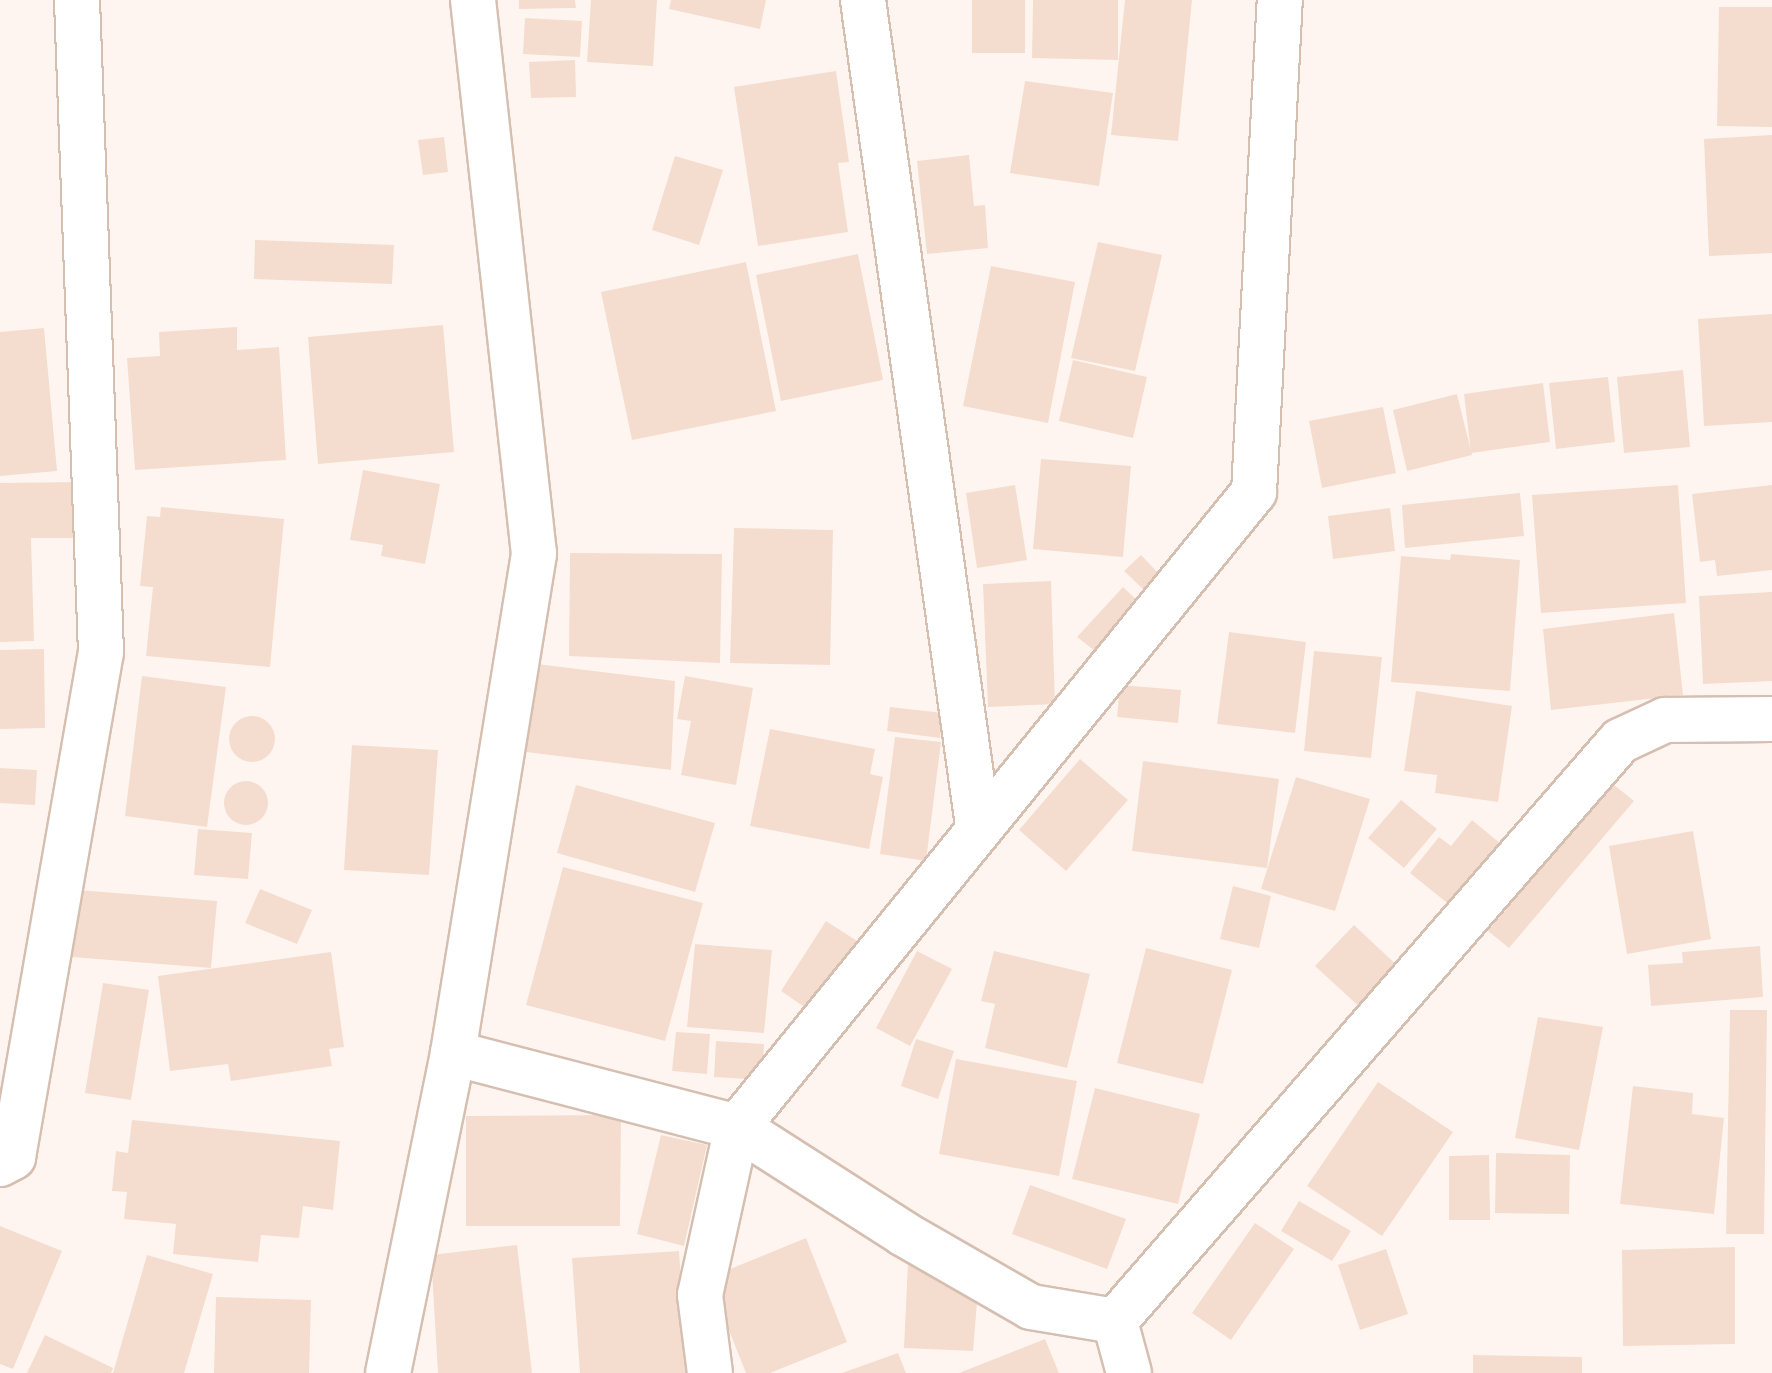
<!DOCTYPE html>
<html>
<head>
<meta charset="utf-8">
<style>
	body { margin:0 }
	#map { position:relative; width:1772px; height:1373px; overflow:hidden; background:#fff5f0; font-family:Ubuntu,sans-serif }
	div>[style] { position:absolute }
	.building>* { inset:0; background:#f4ddce }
	.round { border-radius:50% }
	.roads { filter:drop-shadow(2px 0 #d5bfb1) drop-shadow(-2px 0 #d5bfb1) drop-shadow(0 2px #d5bfb1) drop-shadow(0 -2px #d5bfb1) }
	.street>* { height:44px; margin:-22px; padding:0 22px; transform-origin:22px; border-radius:22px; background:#fff }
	span { translate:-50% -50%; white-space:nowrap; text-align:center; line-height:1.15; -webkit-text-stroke:8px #fff; paint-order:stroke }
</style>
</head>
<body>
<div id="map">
	<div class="building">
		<div style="clip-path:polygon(519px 0,575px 0,576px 8px,519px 9px)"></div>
		<div style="clip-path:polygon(591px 0,657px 0,653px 66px,587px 62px)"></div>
		<div style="clip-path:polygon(671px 0,766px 0,760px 29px,669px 9px)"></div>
		<div style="clip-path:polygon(972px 0,1025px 0,1025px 53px,972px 53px)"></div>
		<div style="clip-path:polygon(1033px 0,1118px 0,1118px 60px,1032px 58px)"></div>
		<div style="clip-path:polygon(1125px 0,1192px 0,1178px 141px,1111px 135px)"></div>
		<div style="clip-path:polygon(1719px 7px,1772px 7px,1772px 127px,1717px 126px)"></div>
		<div style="clip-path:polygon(525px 18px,582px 21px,580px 57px,523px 54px)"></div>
		<div style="clip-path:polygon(575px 60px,576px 97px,531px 98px,529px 62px)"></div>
		<div style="clip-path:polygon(836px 71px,849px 162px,838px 163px,848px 232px,758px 246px,734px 87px)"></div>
		<div style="clip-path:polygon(1025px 81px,1113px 93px,1099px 186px,1010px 173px)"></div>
		<div style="clip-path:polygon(1772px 135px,1772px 253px,1709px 256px,1704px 139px)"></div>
		<div style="clip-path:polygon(444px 137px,448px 172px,423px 175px,418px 140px)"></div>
		<div style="clip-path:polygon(969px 155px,974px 206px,985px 205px,988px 248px,927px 254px,917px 161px)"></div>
		<div style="clip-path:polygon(675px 156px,723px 170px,699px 245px,652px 230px)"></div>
		<div style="clip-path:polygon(255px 240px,394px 245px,392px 284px,254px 279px)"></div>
		<div style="clip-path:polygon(1098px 242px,1162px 255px,1135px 371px,1071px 358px)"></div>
		<div style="clip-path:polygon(858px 254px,883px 380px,781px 401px,756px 275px)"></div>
		<div style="clip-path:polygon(746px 262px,776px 411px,632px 440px,601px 292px)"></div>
		<div style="clip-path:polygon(991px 266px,1075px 282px,1048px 423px,963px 406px)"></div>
		<div style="clip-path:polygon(1772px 314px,1772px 422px,1704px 426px,1698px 319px)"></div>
		<div style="clip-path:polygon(443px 325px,454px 452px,318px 464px,308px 337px)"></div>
		<div style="clip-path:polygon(237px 327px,237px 350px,279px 347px,286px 460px,135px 470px,127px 358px,160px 356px,159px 332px)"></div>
		<div style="clip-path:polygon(44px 328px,57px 471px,0 476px,0 332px)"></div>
		<div style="clip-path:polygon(1073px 360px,1147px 377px,1133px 438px,1059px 421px)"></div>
		<div style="clip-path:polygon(1683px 370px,1690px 447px,1624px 453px,1617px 377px)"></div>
		<div style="clip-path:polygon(1608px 377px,1615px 442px,1556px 449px,1549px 383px)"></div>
		<div style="clip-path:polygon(1543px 383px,1550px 442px,1471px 453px,1464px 394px)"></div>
		<div style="clip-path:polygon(1457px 394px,1472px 455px,1407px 471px,1393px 410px)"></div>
		<div style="clip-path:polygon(1383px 407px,1396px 473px,1322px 488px,1309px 421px)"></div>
		<div style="clip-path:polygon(1041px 459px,1131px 466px,1123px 557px,1033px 549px)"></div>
		<div style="clip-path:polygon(363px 470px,440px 484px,425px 564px,381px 556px,383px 545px,350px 540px)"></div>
		<div style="clip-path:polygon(79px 482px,79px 538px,31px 538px,34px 641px,0 642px,0 483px)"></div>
		<div style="clip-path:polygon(1015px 485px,1027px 560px,977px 568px,966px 493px)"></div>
		<div style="clip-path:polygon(1678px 485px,1686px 603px,1541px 613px,1532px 495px)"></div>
		<div style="clip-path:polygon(1772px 485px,1772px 570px,1717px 576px,1715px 560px,1700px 562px,1692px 494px)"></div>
		<div style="clip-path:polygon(1520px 493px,1524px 536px,1405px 548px,1402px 505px)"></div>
		<div style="clip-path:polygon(161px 507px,284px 519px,270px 667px,146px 656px,153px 587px,140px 586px,147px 516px,160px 517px)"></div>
		<div style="clip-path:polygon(1390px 508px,1395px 551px,1333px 559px,1328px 516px)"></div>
		<div style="clip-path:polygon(734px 528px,833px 530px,830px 665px,730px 663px)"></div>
		<div style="clip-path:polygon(570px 553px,722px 554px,720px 663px,569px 656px)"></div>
		<div style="clip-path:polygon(1451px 554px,1520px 560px,1510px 691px,1391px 682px,1401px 556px,1450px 560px)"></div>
		<div style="clip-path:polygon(1141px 555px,1160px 575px,1145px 591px,1124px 571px)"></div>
		<div style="clip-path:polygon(1051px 581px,1055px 704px,988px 707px,983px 584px)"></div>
		<div style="clip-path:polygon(1123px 587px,1140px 603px,1095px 651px,1077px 637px)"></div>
		<div style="clip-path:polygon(1772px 592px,1772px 681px,1703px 684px,1699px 596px)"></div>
		<div style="clip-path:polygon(1674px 613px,1683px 695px,1551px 710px,1543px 629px)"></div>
		<div style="clip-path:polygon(1229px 632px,1306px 642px,1295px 733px,1217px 724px)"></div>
		<div style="clip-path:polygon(44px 649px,45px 728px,0 729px,0 650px)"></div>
		<div style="clip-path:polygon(1314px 651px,1382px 657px,1371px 758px,1304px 751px)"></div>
		<div style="clip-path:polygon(537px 664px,675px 681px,671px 770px,526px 752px)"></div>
		<div style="clip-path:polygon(142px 676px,226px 687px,207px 827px,125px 816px)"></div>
		<div style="clip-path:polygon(685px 676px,753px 688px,736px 785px,681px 775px,691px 721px,677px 719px)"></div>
		<div style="clip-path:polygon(1120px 685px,1181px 690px,1178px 723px,1117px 717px)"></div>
		<div style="clip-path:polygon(1416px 691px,1512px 706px,1498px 802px,1435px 793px,1437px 775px,1404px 771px)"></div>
		<div style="clip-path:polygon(890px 707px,943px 713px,940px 738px,887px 731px)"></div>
		<div class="round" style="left:229px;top:716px;width:46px;height:46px"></div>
		<div style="clip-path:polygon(770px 729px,875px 749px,870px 774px,883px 777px,869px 849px,750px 826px)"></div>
		<div style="clip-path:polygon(895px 737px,941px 742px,926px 861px,880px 854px)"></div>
		<div style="clip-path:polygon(352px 745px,438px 750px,429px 875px,344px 870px)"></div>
		<div style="clip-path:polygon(1080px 759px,1128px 800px,1066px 871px,1019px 830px)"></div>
		<div style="clip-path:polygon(1143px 761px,1279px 779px,1267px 868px,1132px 851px)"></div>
		<div style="clip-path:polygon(0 768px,37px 770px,35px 805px,0 803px)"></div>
		<div style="clip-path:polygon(1296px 777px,1370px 799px,1335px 911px,1261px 889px)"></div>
		<div class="round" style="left:224px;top:781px;width:44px;height:44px"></div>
		<div style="clip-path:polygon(1613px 784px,1634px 801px,1509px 948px,1488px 931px)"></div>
		<div style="clip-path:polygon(576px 785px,715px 823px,695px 892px,557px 853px)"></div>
		<div style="clip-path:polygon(1401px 800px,1437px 829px,1404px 868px,1368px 838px)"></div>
		<div style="clip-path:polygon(1472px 820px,1501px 844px,1451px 906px,1410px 873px,1439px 837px,1451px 846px)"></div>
		<div style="clip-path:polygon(198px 829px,252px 833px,248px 879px,194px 875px)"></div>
		<div style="clip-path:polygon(1693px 831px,1711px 939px,1627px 954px,1609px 846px)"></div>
		<div style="clip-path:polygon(563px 867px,703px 903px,665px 1041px,526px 1005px)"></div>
		<div style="clip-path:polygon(1233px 886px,1271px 896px,1259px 948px,1220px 939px)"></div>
		<div style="clip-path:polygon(260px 889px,312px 910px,297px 944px,245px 923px)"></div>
		<div style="clip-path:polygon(78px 890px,217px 901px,211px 968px,72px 957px)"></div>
		<div style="clip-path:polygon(826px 921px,865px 946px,819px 1017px,781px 991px)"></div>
		<div style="clip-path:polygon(1354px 925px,1402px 970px,1364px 1011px,1315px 966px)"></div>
		<div style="clip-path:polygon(695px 944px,772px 950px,764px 1033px,687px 1027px)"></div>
		<div style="clip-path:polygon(1760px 946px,1763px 997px,1651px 1006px,1648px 965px,1683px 963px,1682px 952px)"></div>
		<div style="clip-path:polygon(1146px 948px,1232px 970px,1203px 1084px,1117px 1063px)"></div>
		<div style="clip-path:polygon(917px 951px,952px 969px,910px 1046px,876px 1028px)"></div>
		<div style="clip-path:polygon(994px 951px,1090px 974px,1067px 1068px,985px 1048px,995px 1004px,981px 1001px)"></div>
		<div style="clip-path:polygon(331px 952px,344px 1047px,329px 1049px,332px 1066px,231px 1081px,228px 1064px,170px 1071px,158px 976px)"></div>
		<div style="clip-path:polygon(103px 983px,149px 990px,131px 1100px,85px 1093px)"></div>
		<div style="clip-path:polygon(1730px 1010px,1767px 1010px,1764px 1234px,1726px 1234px)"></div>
		<div style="clip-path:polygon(1538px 1017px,1603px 1027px,1579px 1150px,1515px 1138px)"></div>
		<div style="clip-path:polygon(676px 1032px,710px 1034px,707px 1074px,672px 1071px)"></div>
		<div style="clip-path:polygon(916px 1039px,954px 1051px,938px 1099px,901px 1086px)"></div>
		<div style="clip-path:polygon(716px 1041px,764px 1044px,762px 1080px,714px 1077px)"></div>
		<div style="clip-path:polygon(956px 1059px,1077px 1081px,1059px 1176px,939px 1154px)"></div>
		<div style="clip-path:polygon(1378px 1082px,1453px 1132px,1382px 1236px,1307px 1186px)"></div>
		<div style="clip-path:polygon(1633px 1086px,1693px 1093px,1692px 1114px,1724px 1118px,1714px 1214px,1620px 1204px)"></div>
		<div style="clip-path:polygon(1095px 1088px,1200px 1114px,1178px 1204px,1072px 1179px)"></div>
		<div style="clip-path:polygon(621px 1115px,620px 1226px,466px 1226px,466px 1116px)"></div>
		<div style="clip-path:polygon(132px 1120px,340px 1141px,333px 1210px,303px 1206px,299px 1238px,261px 1235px,258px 1262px,173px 1254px,176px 1224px,124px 1219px,127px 1192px,112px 1191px,116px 1151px,128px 1153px)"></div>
		<div style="clip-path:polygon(661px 1135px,707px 1145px,684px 1246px,637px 1234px)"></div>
		<div style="clip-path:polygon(1496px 1153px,1570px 1155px,1569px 1214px,1495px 1213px)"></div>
		<div style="clip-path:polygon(1489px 1155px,1490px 1220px,1449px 1220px,1449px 1156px)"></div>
		<div style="clip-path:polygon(1030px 1185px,1126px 1219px,1107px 1269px,1012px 1234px)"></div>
		<div style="clip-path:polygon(1299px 1201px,1351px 1231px,1332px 1261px,1281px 1231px)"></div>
		<div style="clip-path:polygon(1255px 1223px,1294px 1249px,1231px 1340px,1192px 1313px)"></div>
		<div style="clip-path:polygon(0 1226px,62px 1251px,13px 1369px,0 1364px)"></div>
		<div style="clip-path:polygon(806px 1238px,847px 1342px,770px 1373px,746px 1373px,708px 1278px)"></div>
		<div style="clip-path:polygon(517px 1245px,532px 1373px,438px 1373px,431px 1255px)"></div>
		<div style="clip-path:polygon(1735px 1247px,1735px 1344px,1623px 1346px,1622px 1250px)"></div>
		<div style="clip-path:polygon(1386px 1249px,1408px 1314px,1360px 1330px,1338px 1265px)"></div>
		<div style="clip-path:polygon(679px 1251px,687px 1373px,580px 1373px,572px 1258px)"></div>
		<div style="clip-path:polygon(147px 1255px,213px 1274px,184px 1373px,113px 1373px)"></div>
		<div style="clip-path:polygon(908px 1262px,978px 1290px,973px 1351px,904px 1348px)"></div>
		<div style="clip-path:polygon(216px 1297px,311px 1300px,309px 1373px,214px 1373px)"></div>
		<div style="clip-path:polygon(45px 1335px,113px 1368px,111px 1373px,27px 1373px)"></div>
		<div style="clip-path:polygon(1045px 1339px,1059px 1373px,959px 1373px)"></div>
		<div style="clip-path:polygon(898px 1353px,906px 1373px,842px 1373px)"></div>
		<div style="clip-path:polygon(1473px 1355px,1582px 1357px,1582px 1373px,1473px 1373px)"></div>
	</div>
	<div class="roads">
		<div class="street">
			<div style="left:863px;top:0;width:834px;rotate:82.07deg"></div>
			<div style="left:453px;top:1053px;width:293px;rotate:14.6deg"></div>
			<div style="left:737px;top:1127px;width:198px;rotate:32.6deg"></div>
			<div style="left:904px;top:1234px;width:146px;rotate:29.9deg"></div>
			<div style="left:1031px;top:1307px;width:85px;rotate:9.5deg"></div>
			<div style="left:0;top:1164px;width:15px;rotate:-28deg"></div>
			<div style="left:13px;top:1157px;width:513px;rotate:-80.12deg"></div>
			<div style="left:101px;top:652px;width:652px;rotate:-92.11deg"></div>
			<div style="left:388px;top:1373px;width:327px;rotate:-78.5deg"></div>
			<div style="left:453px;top:1053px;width:506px;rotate:-80.78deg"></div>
			<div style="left:534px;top:554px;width:557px;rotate:-96.28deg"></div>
			<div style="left:710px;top:1373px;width:79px;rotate:-97.3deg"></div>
			<div style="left:700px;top:1295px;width:172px;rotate:-77.6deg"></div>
			<div style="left:737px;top:1127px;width:819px;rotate:-50.85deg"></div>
			<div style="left:1254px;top:492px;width:493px;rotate:-87deg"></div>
			<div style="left:1129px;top:1373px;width:54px;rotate:-105.1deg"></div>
			<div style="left:1115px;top:1321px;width:769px;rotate:-48.95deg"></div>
			<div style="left:1620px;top:741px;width:50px;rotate:-25deg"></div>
			<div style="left:1665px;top:720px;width:107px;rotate:-0.5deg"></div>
		</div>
	</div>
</div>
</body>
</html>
